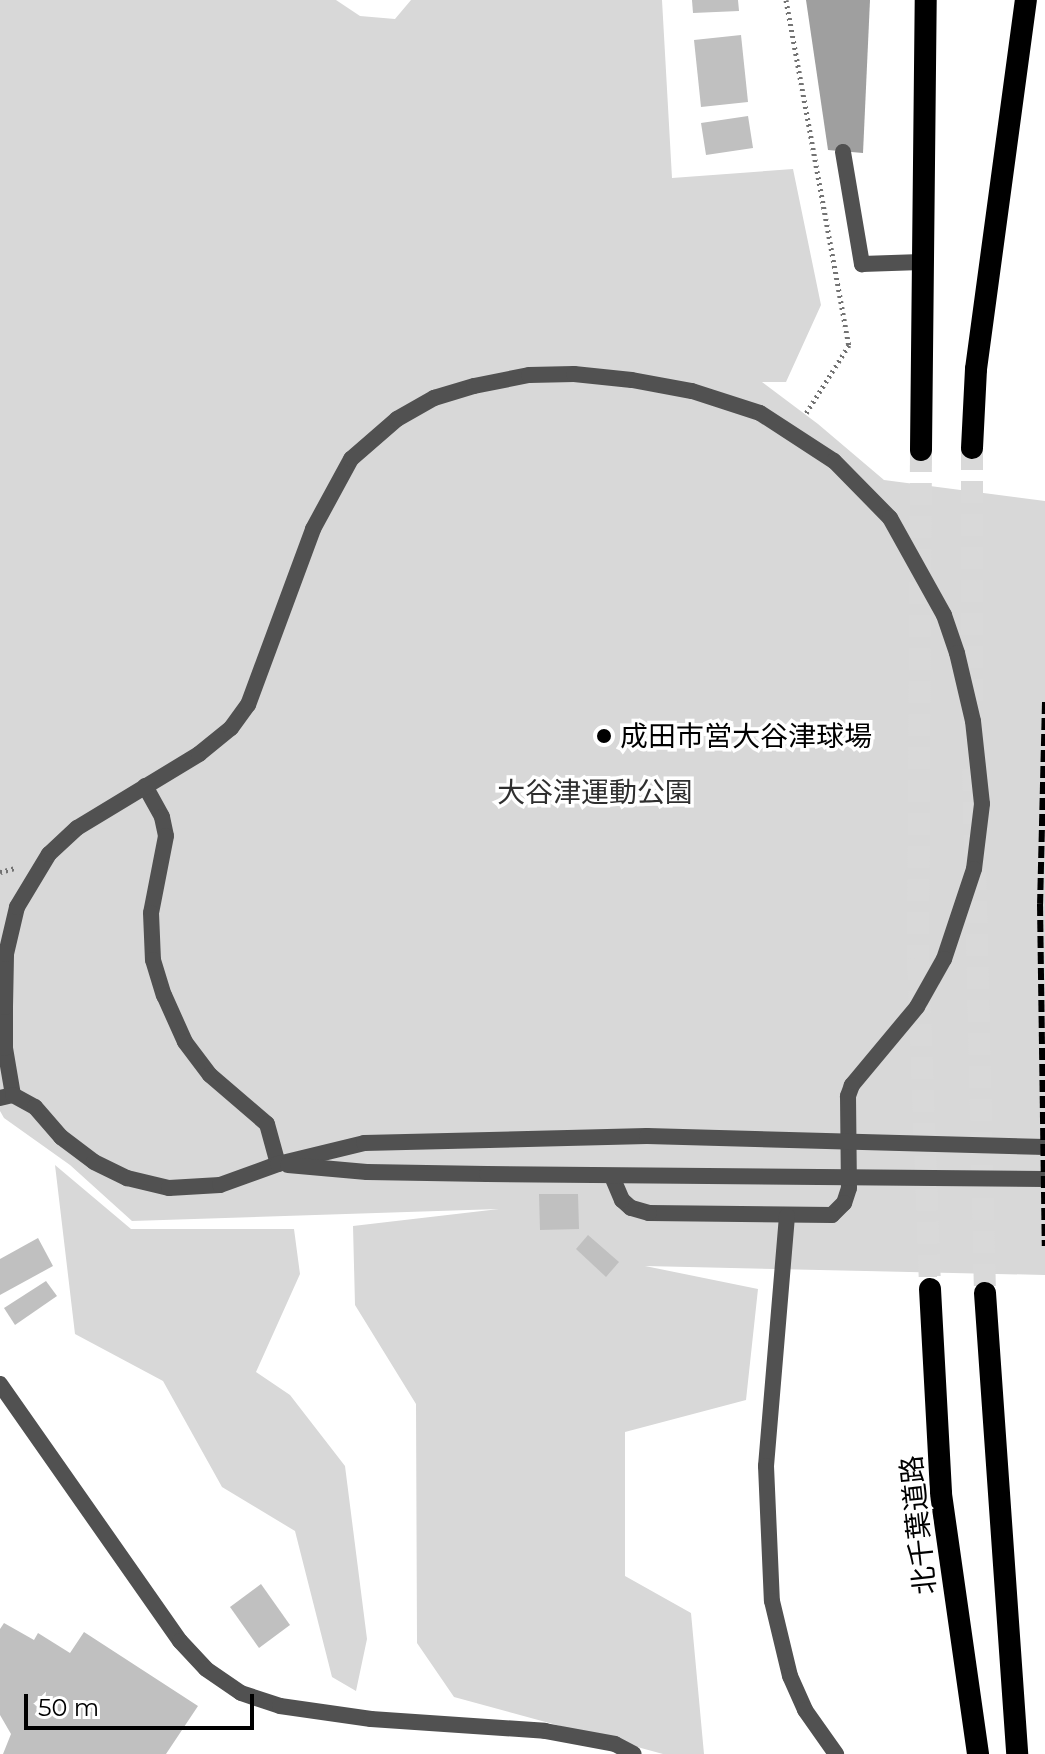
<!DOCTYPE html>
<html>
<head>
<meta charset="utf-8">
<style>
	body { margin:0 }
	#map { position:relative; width:1045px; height:1754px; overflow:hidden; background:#fff; font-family:Montserrat,"Noto Sans JP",sans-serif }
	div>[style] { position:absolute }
	.green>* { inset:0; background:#d8d8d8 }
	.water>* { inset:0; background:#9f9f9f }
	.building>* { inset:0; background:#c0c0c0 }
	.trunk-tunnel>* { height:22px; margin-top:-11px; transform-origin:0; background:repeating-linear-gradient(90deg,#d9d9d9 0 22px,transparent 0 33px) }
	.path>* { height:5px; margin-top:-2.5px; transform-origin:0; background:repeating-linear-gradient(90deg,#737373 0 2px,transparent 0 6px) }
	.service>* { height:16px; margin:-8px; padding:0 8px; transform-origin:8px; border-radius:8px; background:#515151 }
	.minor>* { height:16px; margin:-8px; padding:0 8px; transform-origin:8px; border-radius:8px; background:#515151 }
	.trunk>* { height:22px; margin:-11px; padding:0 11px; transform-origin:11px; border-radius:11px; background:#000 }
	.rail>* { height:6px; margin-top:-3px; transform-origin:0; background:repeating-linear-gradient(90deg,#000 0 12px,transparent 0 16px) }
	.dots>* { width:22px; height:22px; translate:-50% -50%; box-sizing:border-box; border:4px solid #fff; border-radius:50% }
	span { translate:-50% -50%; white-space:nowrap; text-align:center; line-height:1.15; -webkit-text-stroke:7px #fff; paint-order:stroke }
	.poi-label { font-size:28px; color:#000 }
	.left { translate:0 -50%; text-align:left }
	.park-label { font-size:28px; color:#2f2f2f }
	.street-label { font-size:28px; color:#000 }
	.scale { position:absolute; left:24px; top:1694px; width:230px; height:36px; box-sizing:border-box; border:4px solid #000; border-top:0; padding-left:10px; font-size:24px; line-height:28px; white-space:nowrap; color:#000; -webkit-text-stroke:6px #fff; paint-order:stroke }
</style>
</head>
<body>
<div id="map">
	<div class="green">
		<div style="clip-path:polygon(0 0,336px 0,360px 16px,395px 19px,411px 0,662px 0,672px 178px,793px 169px,821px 305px,786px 382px,762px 382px,818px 424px,884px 480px,1045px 501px,1045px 1275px,645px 1266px,758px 1289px,746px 1400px,625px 1432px,625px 1576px,691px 1613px,704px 1754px,663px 1754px,454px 1697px,417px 1643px,416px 1404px,355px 1305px,353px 1226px,499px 1209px,132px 1221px,70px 1165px,4px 1118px,0 1111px)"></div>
		<div style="clip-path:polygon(55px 1165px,131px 1229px,294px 1229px,300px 1274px,256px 1372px,290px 1395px,345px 1466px,367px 1639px,356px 1691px,332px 1677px,295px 1531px,222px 1487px,163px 1381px,75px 1334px)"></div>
	</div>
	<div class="water">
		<div style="clip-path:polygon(806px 0,870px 0,863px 153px,828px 150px)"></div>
	</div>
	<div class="building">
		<div style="clip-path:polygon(692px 0,738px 0,739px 11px,693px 13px)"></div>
		<div style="clip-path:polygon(741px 35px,748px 102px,701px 107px,694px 40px)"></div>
		<div style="clip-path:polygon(748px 116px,753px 148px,706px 155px,701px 123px)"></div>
		<div style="clip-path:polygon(539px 1194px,578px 1194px,579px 1229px,540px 1230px)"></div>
		<div style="clip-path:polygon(588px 1235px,619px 1262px,606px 1277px,576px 1249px)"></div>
		<div style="clip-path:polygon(38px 1238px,53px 1266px,0 1295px,0 1259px)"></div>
		<div style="clip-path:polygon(46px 1281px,57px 1296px,15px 1325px,4px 1308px)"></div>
		<div style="clip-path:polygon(261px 1584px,290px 1625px,259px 1648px,230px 1607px)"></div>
		<div style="clip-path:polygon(4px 1623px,34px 1640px,38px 1633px,70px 1653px,84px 1632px,198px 1706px,166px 1754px,3px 1754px,11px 1734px,0 1715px,0 1629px)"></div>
	</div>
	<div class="trunk-tunnel">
		<div style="left:972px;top:448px;width:259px;rotate:90deg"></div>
		<div style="left:921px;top:450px;width:508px;rotate:90.34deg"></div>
		<div style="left:918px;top:958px;width:331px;rotate:87.9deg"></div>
		<div style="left:973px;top:769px;width:524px;rotate:88.69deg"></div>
	</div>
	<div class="path">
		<div style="left:786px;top:0;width:351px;rotate:79.7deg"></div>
		<div style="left:849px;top:345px;width:83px;rotate:122.2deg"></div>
		<div style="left:0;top:872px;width:16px;rotate:-15deg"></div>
	</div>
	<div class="service">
		<div style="left:843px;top:152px;width:114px;rotate:80.4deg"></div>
		<div style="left:862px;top:264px;width:59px;rotate:-1.9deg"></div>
		<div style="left:145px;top:786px;width:35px;rotate:61deg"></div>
		<div style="left:162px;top:817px;width:19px;rotate:78deg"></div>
		<div style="left:166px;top:836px;width:78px;rotate:101deg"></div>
		<div style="left:151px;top:913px;width:47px;rotate:87.6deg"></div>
		<div style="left:153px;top:960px;width:37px;rotate:73deg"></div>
		<div style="left:164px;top:995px;width:51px;rotate:65.9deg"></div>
		<div style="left:185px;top:1042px;width:41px;rotate:52.9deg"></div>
		<div style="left:210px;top:1075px;width:75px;rotate:40.7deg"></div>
		<div style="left:267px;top:1124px;width:41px;rotate:74.6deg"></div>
		<div style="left:13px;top:1095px;width:48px;rotate:-99.7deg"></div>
		<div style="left:5px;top:1048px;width:41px;rotate:-90deg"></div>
		<div style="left:5px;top:1007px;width:53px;rotate:-88.9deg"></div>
		<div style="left:6px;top:954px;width:48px;rotate:-76.8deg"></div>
		<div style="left:17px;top:907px;width:62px;rotate:-58.9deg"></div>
		<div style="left:49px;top:854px;width:38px;rotate:-43deg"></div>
		<div style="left:77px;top:828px;width:143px;rotate:-31.2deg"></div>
		<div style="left:199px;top:754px;width:41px;rotate:-39.1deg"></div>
		<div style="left:231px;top:728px;width:29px;rotate:-54deg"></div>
		<div style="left:248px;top:705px;width:188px;rotate:-69.7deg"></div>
		<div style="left:313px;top:529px;width:80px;rotate:-61.5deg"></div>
		<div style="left:351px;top:459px;width:61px;rotate:-41deg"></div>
		<div style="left:397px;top:419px;width:43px;rotate:-29.6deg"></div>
		<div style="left:434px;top:398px;width:42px;rotate:-16.7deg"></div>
		<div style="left:474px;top:386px;width:56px;rotate:-11.3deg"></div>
		<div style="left:529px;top:375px;width:45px;rotate:-1.3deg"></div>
		<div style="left:574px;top:374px;width:58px;rotate:5.9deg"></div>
		<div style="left:632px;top:380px;width:61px;rotate:10.4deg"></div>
		<div style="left:692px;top:391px;width:71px;rotate:17.9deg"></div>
		<div style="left:760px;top:413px;width:88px;rotate:33deg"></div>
		<div style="left:834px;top:461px;width:80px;rotate:45.5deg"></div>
		<div style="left:890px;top:518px;width:111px;rotate:60.9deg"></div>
		<div style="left:944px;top:615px;width:40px;rotate:71.1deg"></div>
		<div style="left:957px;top:653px;width:70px;rotate:76.8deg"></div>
		<div style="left:973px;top:721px;width:83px;rotate:83.8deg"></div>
		<div style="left:982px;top:804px;width:65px;rotate:97deg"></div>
		<div style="left:974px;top:869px;width:95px;rotate:108.4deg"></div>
		<div style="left:944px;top:959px;width:55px;rotate:119.4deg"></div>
		<div style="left:917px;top:1007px;width:102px;rotate:129.8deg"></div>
		<div style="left:852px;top:1085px;width:12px;rotate:110deg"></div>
		<div style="left:848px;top:1096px;width:92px;rotate:89.4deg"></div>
		<div style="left:849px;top:1188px;width:16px;rotate:108deg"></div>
		<div style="left:844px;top:1203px;width:17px;rotate:135deg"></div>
		<div style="left:832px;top:1215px;width:183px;rotate:-179.4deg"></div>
		<div style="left:649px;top:1213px;width:19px;rotate:-164deg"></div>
		<div style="left:631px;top:1208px;width:12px;rotate:-138deg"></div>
		<div style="left:622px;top:1200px;width:26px;rotate:-113deg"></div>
		<div style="left:787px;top:1216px;width:251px;rotate:94.8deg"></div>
		<div style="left:766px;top:1466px;width:135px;rotate:87.5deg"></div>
		<div style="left:772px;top:1601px;width:77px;rotate:76.5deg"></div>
		<div style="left:790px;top:1676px;width:37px;rotate:66deg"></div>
		<div style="left:805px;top:1710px;width:54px;rotate:54.8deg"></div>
		<div style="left:0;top:1384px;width:314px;rotate:55deg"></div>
		<div style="left:180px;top:1641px;width:38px;rotate:47deg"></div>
		<div style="left:206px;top:1669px;width:42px;rotate:34.4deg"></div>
		<div style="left:241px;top:1693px;width:41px;rotate:18.4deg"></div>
		<div style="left:280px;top:1706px;width:92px;rotate:8.1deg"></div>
		<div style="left:371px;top:1719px;width:174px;rotate:3.9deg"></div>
		<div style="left:545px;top:1731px;width:71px;rotate:10.5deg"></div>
		<div style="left:615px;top:1744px;width:21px;rotate:28deg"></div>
	</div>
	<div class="minor">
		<div style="left:0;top:1098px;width:13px;rotate:-13deg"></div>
		<div style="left:13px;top:1095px;width:25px;rotate:29deg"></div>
		<div style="left:35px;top:1107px;width:40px;rotate:49deg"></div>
		<div style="left:61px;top:1137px;width:41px;rotate:37.1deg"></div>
		<div style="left:94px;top:1162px;width:37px;rotate:26deg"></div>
		<div style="left:127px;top:1178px;width:43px;rotate:13.4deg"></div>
		<div style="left:169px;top:1188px;width:51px;rotate:-3.4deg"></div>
		<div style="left:220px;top:1185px;width:62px;rotate:-19.9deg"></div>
		<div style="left:278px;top:1164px;width:89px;rotate:-13.7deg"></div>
		<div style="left:364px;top:1143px;width:283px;rotate:-1.4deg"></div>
		<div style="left:647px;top:1136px;width:398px;rotate:1.6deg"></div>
		<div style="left:288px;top:1165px;width:79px;rotate:5.1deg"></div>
		<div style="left:367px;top:1172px;width:120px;rotate:1deg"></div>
		<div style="left:487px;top:1174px;width:558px;rotate:0.51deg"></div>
	</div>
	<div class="trunk">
		<div style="left:972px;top:448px;width:79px;rotate:-87.1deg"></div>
		<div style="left:976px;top:369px;width:372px;rotate:-82.3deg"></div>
		<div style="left:921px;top:450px;width:450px;rotate:-89.4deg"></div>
		<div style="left:930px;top:1289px;width:205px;rotate:86.9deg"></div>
		<div style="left:941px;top:1494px;width:263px;rotate:81.9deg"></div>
		<div style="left:985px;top:1293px;width:462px;rotate:86deg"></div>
	</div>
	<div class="rail">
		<div style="left:1045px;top:702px;width:202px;rotate:91.4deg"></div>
		<div style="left:1040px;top:904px;width:342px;rotate:89.2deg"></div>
	</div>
	<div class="dots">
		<div style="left:604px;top:736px;background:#000"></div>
	</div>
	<div class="poi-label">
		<span class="left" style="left:620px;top:736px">成田市営大谷津球場</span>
	</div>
	<div class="park-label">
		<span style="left:595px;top:792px">大谷津運動公園</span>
	</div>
	<div class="street-label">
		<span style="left:918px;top:1525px;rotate:-96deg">北千葉道路</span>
	</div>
	<div class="scale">50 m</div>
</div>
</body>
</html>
